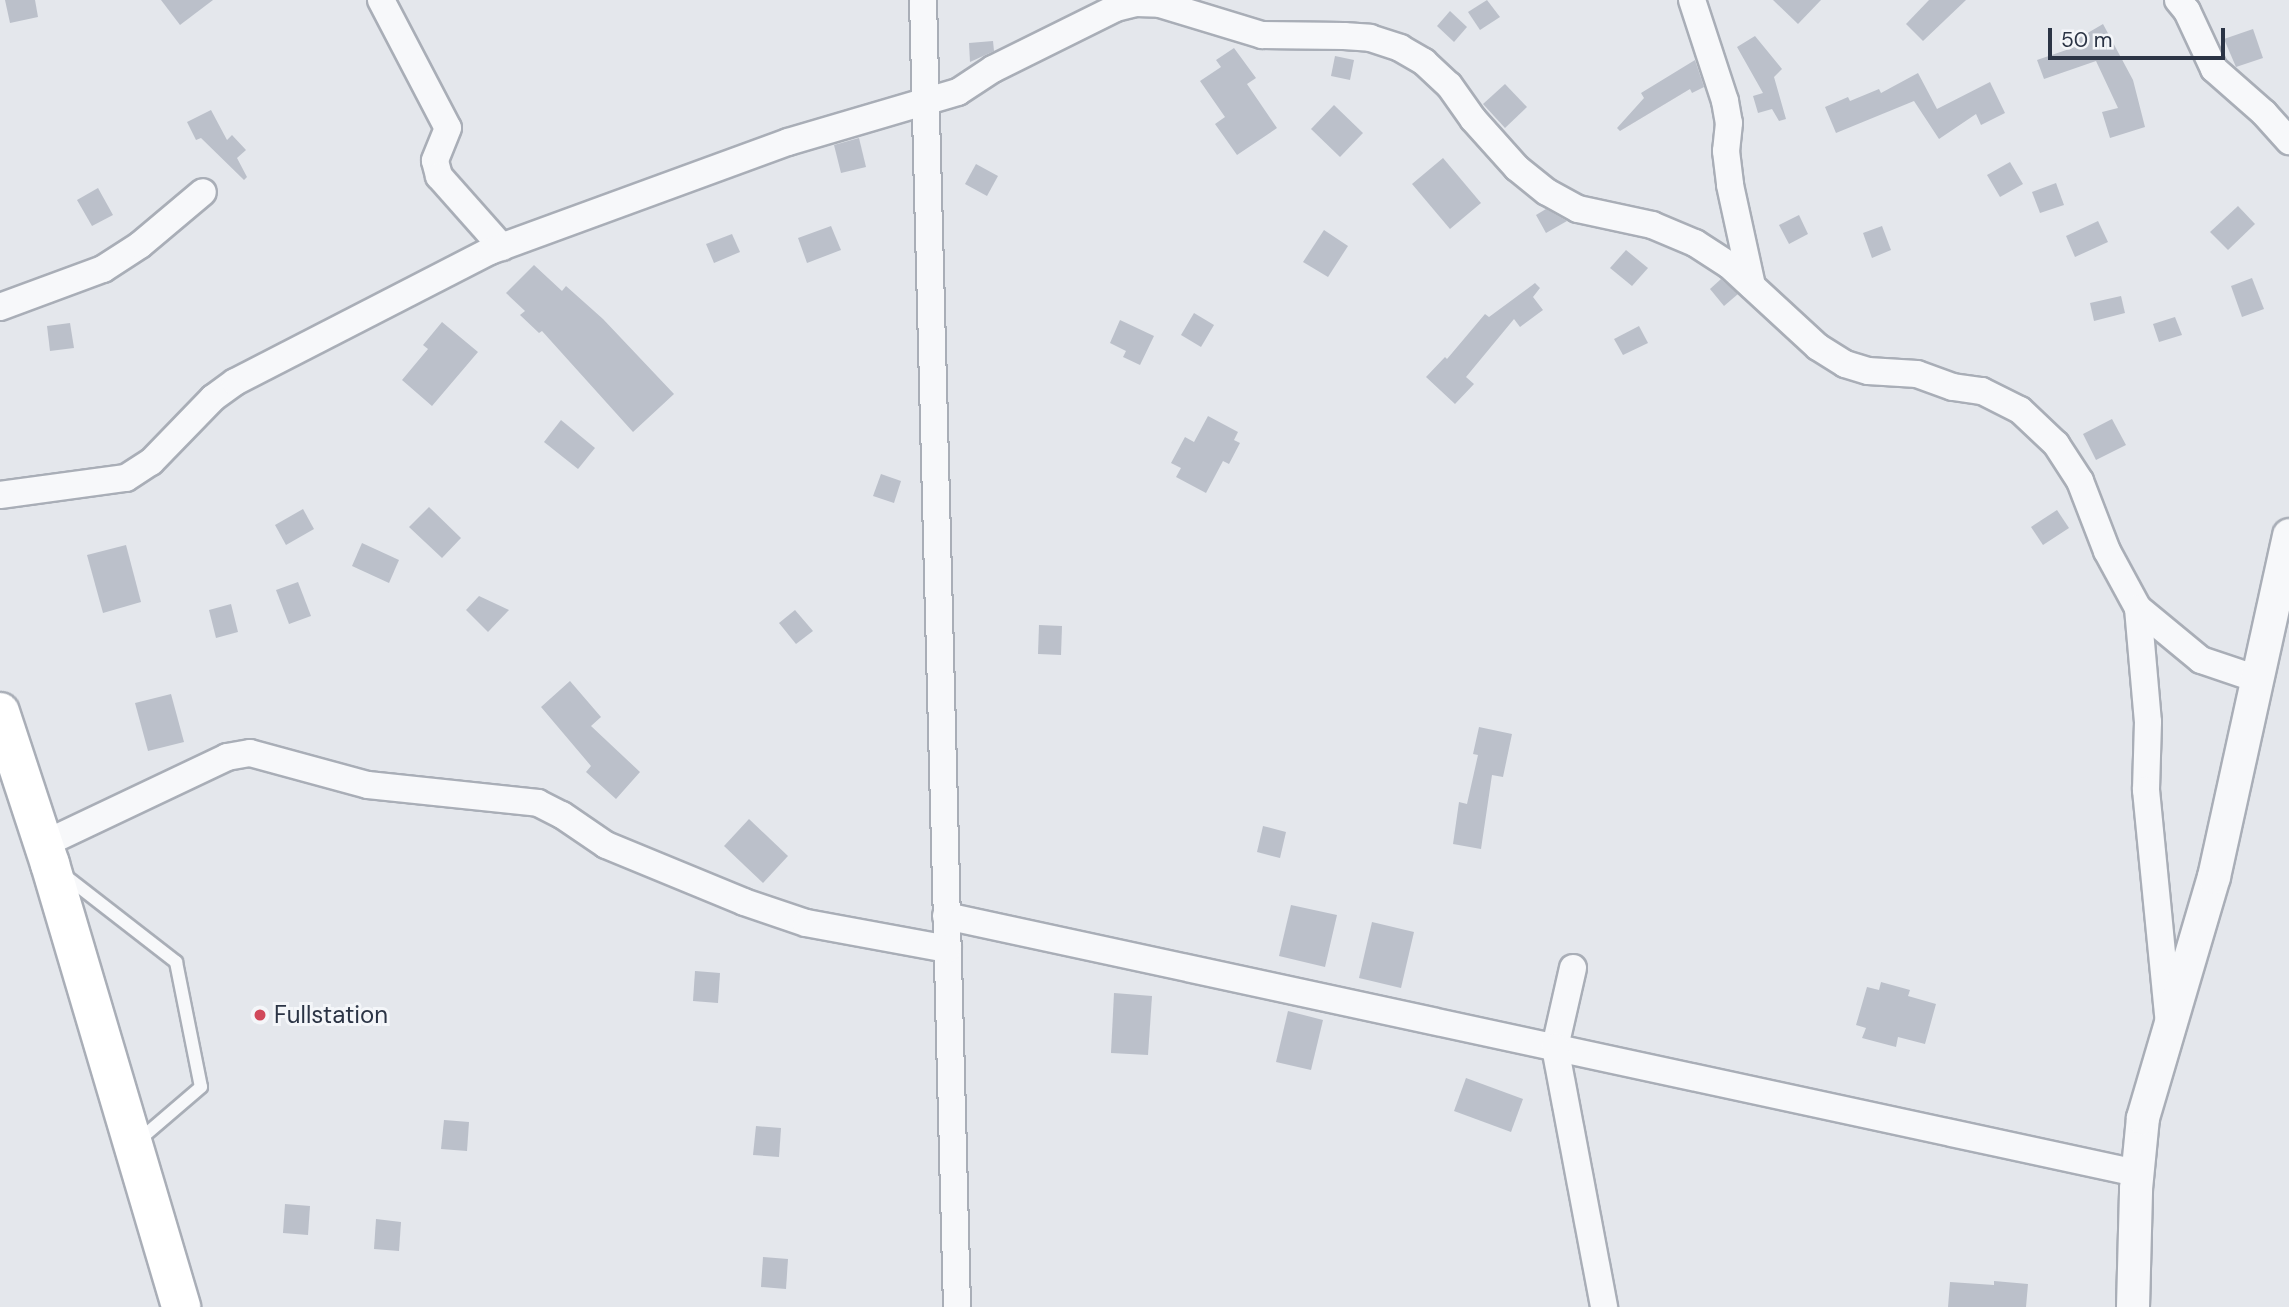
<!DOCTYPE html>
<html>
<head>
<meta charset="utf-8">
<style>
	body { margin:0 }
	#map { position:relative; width:2289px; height:1307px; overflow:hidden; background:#e4e7ec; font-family:"DM Sans",sans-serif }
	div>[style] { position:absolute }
	.building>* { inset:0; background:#bbc0ca }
	.roads { filter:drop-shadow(2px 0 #a9aeb7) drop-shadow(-2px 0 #a9aeb7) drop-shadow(0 2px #a9aeb7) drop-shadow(0 -2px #a9aeb7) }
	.service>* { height:12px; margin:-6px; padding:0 6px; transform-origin:6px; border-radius:6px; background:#f7f8fa }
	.minor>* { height:26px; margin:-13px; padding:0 13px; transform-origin:13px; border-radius:13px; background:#f7f8fa }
	.tertiary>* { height:32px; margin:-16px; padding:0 16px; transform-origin:16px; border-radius:16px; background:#f7f8fa }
	.trunk>* { height:38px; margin:-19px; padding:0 19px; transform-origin:19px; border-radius:19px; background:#fff }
	.dots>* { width:19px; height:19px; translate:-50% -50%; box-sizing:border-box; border:4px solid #f4f6f9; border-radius:50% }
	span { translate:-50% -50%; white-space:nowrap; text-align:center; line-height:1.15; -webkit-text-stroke:6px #f4f6f9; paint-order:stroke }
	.poi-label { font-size:24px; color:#2b3445 }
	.left { translate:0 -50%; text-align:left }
	.scale { position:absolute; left:2048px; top:28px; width:177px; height:32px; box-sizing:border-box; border:4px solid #2b3445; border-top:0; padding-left:9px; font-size:21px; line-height:24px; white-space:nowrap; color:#2b3445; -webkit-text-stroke:5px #f4f6f9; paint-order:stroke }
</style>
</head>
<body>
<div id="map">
	<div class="building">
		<div style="clip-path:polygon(5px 0,35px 0,38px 17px,10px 23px)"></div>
		<div style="clip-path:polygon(161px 0,213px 0,180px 25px)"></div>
		<div style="clip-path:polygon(1487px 0,1500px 17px,1480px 30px,1468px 12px)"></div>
		<div style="clip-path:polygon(1773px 0,1821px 0,1798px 24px)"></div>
		<div style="clip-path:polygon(1929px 0,1966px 0,1923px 41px,1906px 24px)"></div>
		<div style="clip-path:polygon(1450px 11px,1467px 27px,1454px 42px,1437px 26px)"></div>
		<div style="clip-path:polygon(2103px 24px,2133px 80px,2145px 127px,2110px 138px,2102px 112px,2118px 108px,2096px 61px,2044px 79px,2037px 60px,2078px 46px,2074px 41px)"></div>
		<div style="clip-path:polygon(2253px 29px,2263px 58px,2236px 67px,2224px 39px)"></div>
		<div style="clip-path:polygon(1755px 36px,1782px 69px,1774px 77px,1786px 119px,1779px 121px,1772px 109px,1758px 113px,1753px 96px,1763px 93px,1737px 47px)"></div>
		<div style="clip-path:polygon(993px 41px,994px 51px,970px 62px,969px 43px)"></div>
		<div style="clip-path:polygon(1234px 48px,1256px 78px,1247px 84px,1277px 128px,1237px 155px,1215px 124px,1225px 117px,1200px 81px,1221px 67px,1216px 60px)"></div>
		<div style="clip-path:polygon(1335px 56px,1354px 60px,1350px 80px,1331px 76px)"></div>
		<div style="clip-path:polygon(1695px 60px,1704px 87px,1692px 93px,1690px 89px,1620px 131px,1617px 128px,1644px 98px,1641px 93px)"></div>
		<div style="clip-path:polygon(1918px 73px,1937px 109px,1990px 82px,2005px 113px,1981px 125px,1976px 114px,1939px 139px,1914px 101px,1836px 133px,1825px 107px,1848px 97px,1850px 101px,1879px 89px,1881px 93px)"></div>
		<div style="clip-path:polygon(1505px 84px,1527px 107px,1505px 128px,1483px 104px)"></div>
		<div style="clip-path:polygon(1334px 105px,1363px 133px,1340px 157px,1311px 129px)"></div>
		<div style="clip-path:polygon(211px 110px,227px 140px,232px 135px,246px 150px,237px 158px,247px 177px,244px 180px,201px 138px,196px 140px,187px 122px)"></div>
		<div style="clip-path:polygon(859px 138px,866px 167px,841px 173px,834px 145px)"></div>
		<div style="clip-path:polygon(1443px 158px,1481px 203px,1450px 229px,1412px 184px)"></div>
		<div style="clip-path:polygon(2010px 162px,2023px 184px,2000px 197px,1987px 175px)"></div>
		<div style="clip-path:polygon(976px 164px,998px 176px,987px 196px,965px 184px)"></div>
		<div style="clip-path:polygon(2056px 183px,2064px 205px,2040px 213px,2032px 192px)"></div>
		<div style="clip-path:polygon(98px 188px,113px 215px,92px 226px,77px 200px)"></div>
		<div style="clip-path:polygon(2238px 206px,2255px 224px,2228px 250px,2210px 232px)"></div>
		<div style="clip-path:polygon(1546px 209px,1567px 221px,1546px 233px,1536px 215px)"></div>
		<div style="clip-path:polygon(1799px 215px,1808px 234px,1789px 244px,1779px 225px)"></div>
		<div style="clip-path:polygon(2098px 221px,2108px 242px,2075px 257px,2066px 236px)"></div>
		<div style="clip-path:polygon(831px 226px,841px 250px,807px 263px,798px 238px)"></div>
		<div style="clip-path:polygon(1882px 226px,1891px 250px,1872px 258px,1863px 233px)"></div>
		<div style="clip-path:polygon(1324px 230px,1348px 246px,1328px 277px,1303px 262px)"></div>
		<div style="clip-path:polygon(732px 234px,740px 252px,714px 263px,706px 244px)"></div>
		<div style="clip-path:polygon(1626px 250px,1648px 268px,1632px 286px,1610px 268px)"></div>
		<div style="clip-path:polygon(534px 265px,562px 291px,566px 286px,603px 319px,674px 394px,633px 432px,542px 331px,539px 333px,520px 315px,525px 311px,506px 293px)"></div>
		<div style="clip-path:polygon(2252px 278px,2264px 309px,2242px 317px,2231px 286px)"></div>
		<div style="clip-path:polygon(1721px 279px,1738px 294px,1724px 306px,1710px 289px)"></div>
		<div style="clip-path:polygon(1535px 283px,1540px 288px,1533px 297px,1543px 310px,1520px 327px,1514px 319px,1466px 377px,1474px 384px,1455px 404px,1426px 377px,1445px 357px,1447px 359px,1485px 314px,1489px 317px)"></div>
		<div style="clip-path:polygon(2121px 296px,2125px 313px,2094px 321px,2090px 303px)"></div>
		<div style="clip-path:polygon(1194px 313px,1214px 325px,1201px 347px,1181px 335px)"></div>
		<div style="clip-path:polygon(2175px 317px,2182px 335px,2159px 342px,2153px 324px)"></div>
		<div style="clip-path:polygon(1120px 320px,1154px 336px,1140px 365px,1123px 357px,1126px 351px,1110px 343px)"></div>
		<div style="clip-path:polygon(442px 322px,478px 352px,432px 406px,402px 380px,428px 349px,423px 345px)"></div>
		<div style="clip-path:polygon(70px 323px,74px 348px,50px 351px,47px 326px)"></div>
		<div style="clip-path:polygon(1639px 326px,1648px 343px,1623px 355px,1614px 339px)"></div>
		<div style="clip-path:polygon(1208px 416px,1238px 432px,1234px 440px,1240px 443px,1229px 464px,1223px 461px,1206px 493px,1176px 477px,1181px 468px,1171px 463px,1185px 437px,1194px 442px)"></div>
		<div style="clip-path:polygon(2112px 419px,2126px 445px,2096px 460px,2083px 434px)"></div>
		<div style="clip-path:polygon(561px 420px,595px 448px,578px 469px,544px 442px)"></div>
		<div style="clip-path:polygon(881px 474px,901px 481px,894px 503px,873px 496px)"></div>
		<div style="clip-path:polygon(429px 507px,461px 538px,442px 558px,409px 527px)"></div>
		<div style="clip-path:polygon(303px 509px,314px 529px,286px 545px,275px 525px)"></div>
		<div style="clip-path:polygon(2057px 510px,2069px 528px,2043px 545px,2031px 527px)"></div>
		<div style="clip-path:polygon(362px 543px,399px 560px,389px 583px,352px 566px)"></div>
		<div style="clip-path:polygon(126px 545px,141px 602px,103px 613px,87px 555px)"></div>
		<div style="clip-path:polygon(298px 582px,311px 616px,289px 624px,276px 590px)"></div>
		<div style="clip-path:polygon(479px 596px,509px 610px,488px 632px,466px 610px)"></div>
		<div style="clip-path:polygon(231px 604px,238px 632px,216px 638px,209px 610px)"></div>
		<div style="clip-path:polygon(795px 610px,813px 631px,796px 644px,779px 623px)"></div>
		<div style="clip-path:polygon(1039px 625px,1062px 626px,1061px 655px,1038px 654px)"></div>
		<div style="clip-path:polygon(570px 681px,601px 717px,591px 726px,640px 772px,616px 799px,586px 772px,591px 766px,541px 707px)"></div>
		<div style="clip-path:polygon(171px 694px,184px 742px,148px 751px,135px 703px)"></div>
		<div style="clip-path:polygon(1479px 727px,1512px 734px,1503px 777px,1492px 775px,1481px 849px,1453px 844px,1459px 802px,1467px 804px,1478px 755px,1473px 754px)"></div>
		<div style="clip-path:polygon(749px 819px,788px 856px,763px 883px,724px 846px)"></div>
		<div style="clip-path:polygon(1263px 826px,1286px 832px,1280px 858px,1257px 852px)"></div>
		<div style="clip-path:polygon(1291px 905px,1337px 915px,1325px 967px,1279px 956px)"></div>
		<div style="clip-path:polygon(1372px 922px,1414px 932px,1401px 988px,1359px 978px)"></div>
		<div style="clip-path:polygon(695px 971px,720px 973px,718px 1003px,693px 1001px)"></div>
		<div style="clip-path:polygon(1881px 982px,1910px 990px,1908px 996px,1936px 1004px,1925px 1044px,1898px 1037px,1896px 1047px,1862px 1038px,1866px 1028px,1856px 1025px,1867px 987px,1879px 990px)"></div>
		<div style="clip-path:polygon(1114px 993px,1152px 996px,1148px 1055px,1111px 1053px)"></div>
		<div style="clip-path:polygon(1288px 1011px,1323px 1020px,1311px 1070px,1276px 1062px)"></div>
		<div style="clip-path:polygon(1466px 1078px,1523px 1099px,1511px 1132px,1454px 1111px)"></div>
		<div style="clip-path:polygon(444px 1120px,469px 1122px,467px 1151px,441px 1149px)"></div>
		<div style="clip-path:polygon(756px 1126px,781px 1128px,779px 1157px,753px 1155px)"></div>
		<div style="clip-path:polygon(285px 1204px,310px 1206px,308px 1235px,283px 1233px)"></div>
		<div style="clip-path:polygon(376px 1219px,401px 1222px,399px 1251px,374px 1249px)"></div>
		<div style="clip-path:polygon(763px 1257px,788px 1259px,786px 1289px,761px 1287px)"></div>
		<div style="clip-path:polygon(1994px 1281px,2028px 1284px,2026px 1307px,1948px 1307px,1950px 1282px,1994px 1285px)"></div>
	</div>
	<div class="roads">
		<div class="service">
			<div style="left:64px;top:875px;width:142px;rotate:37.8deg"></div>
			<div style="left:176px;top:962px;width:127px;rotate:78.7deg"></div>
			<div style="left:201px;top:1087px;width:83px;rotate:139.4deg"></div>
		</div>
		<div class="minor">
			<div style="left:381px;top:0;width:144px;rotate:62.4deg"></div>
			<div style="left:448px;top:128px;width:35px;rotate:112deg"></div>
			<div style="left:435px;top:161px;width:16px;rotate:75deg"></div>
			<div style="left:439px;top:176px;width:95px;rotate:48.4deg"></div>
			<div style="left:923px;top:0;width:1307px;rotate:88.51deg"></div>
			<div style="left:1692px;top:0;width:106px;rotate:71.9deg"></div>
			<div style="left:1725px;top:101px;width:22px;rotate:80deg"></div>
			<div style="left:1729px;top:123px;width:28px;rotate:96deg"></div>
			<div style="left:1726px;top:151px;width:34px;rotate:83deg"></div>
			<div style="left:1730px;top:185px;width:103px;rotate:77.7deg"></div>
			<div style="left:2178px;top:0;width:14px;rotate:51deg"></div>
			<div style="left:2187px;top:11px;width:64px;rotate:65deg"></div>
			<div style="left:2214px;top:69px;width:67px;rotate:41.3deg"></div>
			<div style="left:2264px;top:113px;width:38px;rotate:48deg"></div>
			<div style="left:0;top:307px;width:110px;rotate:-20.3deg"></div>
			<div style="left:103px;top:269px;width:44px;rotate:-33deg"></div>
			<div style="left:140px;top:245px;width:82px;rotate:-40.1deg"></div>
			<div style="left:0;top:495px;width:127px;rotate:-7.7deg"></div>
			<div style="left:126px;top:478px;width:30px;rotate:-33deg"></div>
			<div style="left:151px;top:462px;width:89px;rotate:-45.9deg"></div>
			<div style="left:213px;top:398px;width:27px;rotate:-36deg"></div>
			<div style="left:235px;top:382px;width:287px;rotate:-27.2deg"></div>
			<div style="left:490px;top:251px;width:317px;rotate:-20.1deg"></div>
			<div style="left:788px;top:142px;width:177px;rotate:-16.4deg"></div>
			<div style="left:958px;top:92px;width:42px;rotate:-33.3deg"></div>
			<div style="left:993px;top:69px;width:137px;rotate:-26.4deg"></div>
			<div style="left:1116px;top:8px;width:21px;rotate:-14deg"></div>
			<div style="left:1136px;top:3px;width:24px;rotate:2deg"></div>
			<div style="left:1160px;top:4px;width:107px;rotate:16.9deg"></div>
			<div style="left:1262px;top:35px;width:82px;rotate:0.7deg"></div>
			<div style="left:1344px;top:36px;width:26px;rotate:4deg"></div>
			<div style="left:1370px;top:38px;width:32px;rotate:18deg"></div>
			<div style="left:1400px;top:48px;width:28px;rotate:30deg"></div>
			<div style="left:1424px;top:62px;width:34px;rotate:43deg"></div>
			<div style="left:1449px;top:85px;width:42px;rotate:54.8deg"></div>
			<div style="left:1473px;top:119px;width:66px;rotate:48.1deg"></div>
			<div style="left:1517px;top:168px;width:38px;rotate:39deg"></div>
			<div style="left:1547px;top:192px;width:35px;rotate:29deg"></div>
			<div style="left:1578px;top:209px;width:76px;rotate:12.2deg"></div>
			<div style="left:1652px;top:225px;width:47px;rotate:22.7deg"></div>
			<div style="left:1695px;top:243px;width:40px;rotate:32.9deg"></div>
			<div style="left:1729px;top:265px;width:121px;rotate:42.7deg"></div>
			<div style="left:1818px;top:347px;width:32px;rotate:32deg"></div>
			<div style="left:1845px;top:364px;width:24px;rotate:17deg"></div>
			<div style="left:1868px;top:371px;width:49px;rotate:3.5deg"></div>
			<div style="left:1917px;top:374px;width:38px;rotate:20deg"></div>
			<div style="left:1953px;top:387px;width:29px;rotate:8deg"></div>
			<div style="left:1982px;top:391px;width:42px;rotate:26.6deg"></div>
			<div style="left:2020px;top:410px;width:50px;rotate:43.4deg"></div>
			<div style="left:2056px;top:444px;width:44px;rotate:57deg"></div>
			<div style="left:2080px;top:481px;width:75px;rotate:68.9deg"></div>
			<div style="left:2107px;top:551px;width:65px;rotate:61.5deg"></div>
			<div style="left:2138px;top:608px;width:82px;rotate:39.5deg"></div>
			<div style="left:2201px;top:660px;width:59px;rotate:18.7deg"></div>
			<div style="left:2138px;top:608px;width:114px;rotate:85deg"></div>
			<div style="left:2148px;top:722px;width:68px;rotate:91.7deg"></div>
			<div style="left:2146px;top:790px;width:236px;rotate:84.4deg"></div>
			<div style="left:44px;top:844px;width:203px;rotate:-25.4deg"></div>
			<div style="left:227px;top:757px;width:23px;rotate:-10deg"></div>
			<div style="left:250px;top:753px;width:122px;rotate:15.2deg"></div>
			<div style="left:368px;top:785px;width:171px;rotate:6deg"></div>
			<div style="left:538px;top:803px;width:27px;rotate:27deg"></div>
			<div style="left:562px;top:815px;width:53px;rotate:34.3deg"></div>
			<div style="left:606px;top:845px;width:149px;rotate:22.4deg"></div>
			<div style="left:744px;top:902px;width:65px;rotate:18.7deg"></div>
			<div style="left:806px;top:923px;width:144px;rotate:10.4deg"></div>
			<div style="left:946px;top:916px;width:1218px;rotate:12.18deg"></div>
			<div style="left:1573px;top:968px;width:81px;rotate:102.8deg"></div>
			<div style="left:1555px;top:1047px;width:265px;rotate:79.3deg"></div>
		</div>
		<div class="tertiary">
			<div style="left:2133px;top:1307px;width:118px;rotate:-88.5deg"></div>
			<div style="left:2136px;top:1189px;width:71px;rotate:-84.4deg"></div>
			<div style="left:2143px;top:1118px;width:251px;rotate:-73.6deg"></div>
			<div style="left:2214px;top:877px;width:350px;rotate:-77.6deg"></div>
		</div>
		<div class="trunk">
			<div style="left:0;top:712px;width:160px;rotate:71.8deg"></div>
			<div style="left:50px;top:864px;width:462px;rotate:73.5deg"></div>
		</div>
	</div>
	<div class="dots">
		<div style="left:260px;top:1015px;background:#d1495b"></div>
	</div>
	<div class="poi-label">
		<span class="left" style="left:274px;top:1015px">Fullstation</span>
	</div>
	<div class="scale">50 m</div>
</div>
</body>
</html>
